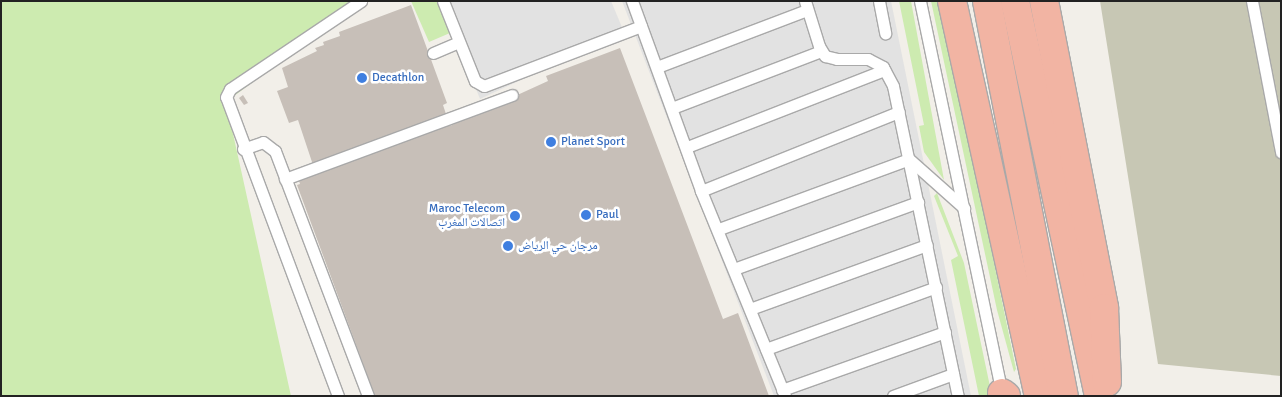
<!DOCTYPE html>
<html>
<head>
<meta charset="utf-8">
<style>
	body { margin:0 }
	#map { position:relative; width:1282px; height:397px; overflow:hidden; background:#f2efe9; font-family:Signika,"Noto Naskh Arabic",sans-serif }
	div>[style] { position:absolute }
	.construction>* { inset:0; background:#c7c7b4 }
	.grass>* { inset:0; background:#cdebb0 }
	.parking>* { inset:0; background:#e2e2e2 }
	.building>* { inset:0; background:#c7bfb8 }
	.roads { filter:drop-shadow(1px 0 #a9a9a9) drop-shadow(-1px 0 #a9a9a9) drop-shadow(0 1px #a9a9a9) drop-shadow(0 -1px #a9a9a9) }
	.service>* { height:11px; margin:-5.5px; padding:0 5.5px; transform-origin:5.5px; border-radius:5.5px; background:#fff }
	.trunk>* { height:28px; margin:-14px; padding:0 14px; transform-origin:14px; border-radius:14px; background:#f2b4a3 }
	.dots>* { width:14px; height:14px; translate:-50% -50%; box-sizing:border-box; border:2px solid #fff; border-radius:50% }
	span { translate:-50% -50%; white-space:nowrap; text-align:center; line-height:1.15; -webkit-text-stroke:5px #fff; paint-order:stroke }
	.shop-label { font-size:12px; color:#366cbe }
	.left { translate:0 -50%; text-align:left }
	.right { translate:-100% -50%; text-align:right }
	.frame { position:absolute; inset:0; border:2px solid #222; pointer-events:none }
</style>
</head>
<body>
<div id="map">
	<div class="construction">
		<div style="clip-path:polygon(1100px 1px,1281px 1px,1281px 376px,1158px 364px)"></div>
	</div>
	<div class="grass">
		<div style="clip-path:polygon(1px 1px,362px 1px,226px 102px,291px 396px,1px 396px)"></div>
		<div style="clip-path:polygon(411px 1px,437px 1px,450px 33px,429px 42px)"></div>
		<div style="clip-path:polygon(899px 1px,911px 1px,944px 180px,924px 152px,919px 126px,924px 125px)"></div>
		<div style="clip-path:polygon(931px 1px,940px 1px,1016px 369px,1014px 372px,997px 310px)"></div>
		<div style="clip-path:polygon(937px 193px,964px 263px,992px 396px,979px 396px,951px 260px,958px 256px,934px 196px)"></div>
	</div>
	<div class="parking">
		<div style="clip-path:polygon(441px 1px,611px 1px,624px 32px,480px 99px)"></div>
		<div style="clip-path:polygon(622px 1px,891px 1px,971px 396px,774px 396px)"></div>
	</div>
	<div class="building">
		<div style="clip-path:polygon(411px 5px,447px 103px,443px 105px,450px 126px,548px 81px,546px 76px,620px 48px,723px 319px,738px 313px,769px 396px,375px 396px,297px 185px,300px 184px,297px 174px,314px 168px,298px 120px,289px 123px,277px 91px,288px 87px,282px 68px,317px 51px,315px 48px,324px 45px,323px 42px,340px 36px,339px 32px)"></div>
		<div style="clip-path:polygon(243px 95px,248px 103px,244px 105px,239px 98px)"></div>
	</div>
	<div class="roads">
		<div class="service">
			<div style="left:443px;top:1px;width:86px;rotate:68.2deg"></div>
			<div style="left:475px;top:81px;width:10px;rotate:29deg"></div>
			<div style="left:484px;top:86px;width:168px;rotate:-20.9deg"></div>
			<div style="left:632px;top:1px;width:202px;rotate:70deg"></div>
			<div style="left:701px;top:191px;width:222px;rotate:67.7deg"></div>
			<div style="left:805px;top:1px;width:47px;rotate:72.7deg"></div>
			<div style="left:819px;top:46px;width:12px;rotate:59deg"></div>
			<div style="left:825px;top:56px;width:12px;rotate:14deg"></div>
			<div style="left:837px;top:59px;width:31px"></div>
			<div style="left:868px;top:59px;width:17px;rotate:28deg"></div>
			<div style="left:883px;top:67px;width:21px;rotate:62deg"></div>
			<div style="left:893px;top:86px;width:317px;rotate:78.2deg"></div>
			<div style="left:879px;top:1px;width:33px;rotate:79deg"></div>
			<div style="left:920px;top:1px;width:401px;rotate:78.2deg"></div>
			<div style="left:1252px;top:1px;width:154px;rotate:79.1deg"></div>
			<div style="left:433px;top:53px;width:28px;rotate:-23deg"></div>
			<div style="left:657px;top:67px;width:160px;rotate:-20.8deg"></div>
			<div style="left:672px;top:108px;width:160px;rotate:-20.9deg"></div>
			<div style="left:687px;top:147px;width:212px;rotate:-21.3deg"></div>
			<div style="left:243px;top:149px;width:21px;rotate:-19deg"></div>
			<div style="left:263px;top:142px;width:15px;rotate:37deg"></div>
			<div style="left:275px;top:151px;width:262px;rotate:69.2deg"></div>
			<div style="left:285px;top:179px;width:242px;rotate:-20.3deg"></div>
			<div style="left:701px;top:191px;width:213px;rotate:-21.8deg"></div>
			<div style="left:719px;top:229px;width:202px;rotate:-20.2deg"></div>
			<div style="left:909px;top:159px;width:74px;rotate:41.7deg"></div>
			<div style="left:734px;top:269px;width:196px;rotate:-20deg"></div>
			<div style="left:750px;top:309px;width:188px;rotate:-19.9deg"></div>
			<div style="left:766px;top:349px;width:181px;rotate:-20deg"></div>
			<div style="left:782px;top:390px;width:173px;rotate:-19.6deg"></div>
			<div style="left:338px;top:396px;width:319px;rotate:-110.5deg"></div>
			<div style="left:226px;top:97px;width:9px;rotate:-63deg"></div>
			<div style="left:230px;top:89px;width:158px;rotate:-33.9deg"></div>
			<div style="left:893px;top:396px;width:64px;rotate:-20.1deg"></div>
		</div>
		<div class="trunk">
			<div style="left:952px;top:1px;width:404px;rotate:77.6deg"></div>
			<div style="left:987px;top:1px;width:402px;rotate:79deg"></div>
			<div style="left:1015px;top:1px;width:404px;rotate:78deg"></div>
			<div style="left:1044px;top:1px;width:313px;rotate:78.9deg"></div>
			<div style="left:1104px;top:308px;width:74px;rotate:87.7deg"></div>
			<div style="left:1002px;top:393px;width:5px;rotate:37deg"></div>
		</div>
	</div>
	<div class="dots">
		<div style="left:362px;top:78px;background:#3f7fe0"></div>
		<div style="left:551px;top:142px;background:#3f7fe0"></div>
		<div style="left:586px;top:215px;background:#3f7fe0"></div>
		<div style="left:515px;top:216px;background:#3f7fe0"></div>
		<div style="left:508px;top:246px;background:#3f7fe0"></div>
	</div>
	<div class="shop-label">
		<span class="left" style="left:372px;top:78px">Decathlon</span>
		<span class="left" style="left:561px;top:142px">Planet Sport</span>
		<span class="right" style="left:505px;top:216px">Maroc Telecom<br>اتصالات المغرب</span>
		<span class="left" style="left:596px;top:215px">Paul</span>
		<span class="left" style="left:518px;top:246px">مرجان حي الرياض</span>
	</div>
	<div class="frame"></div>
</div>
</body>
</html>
